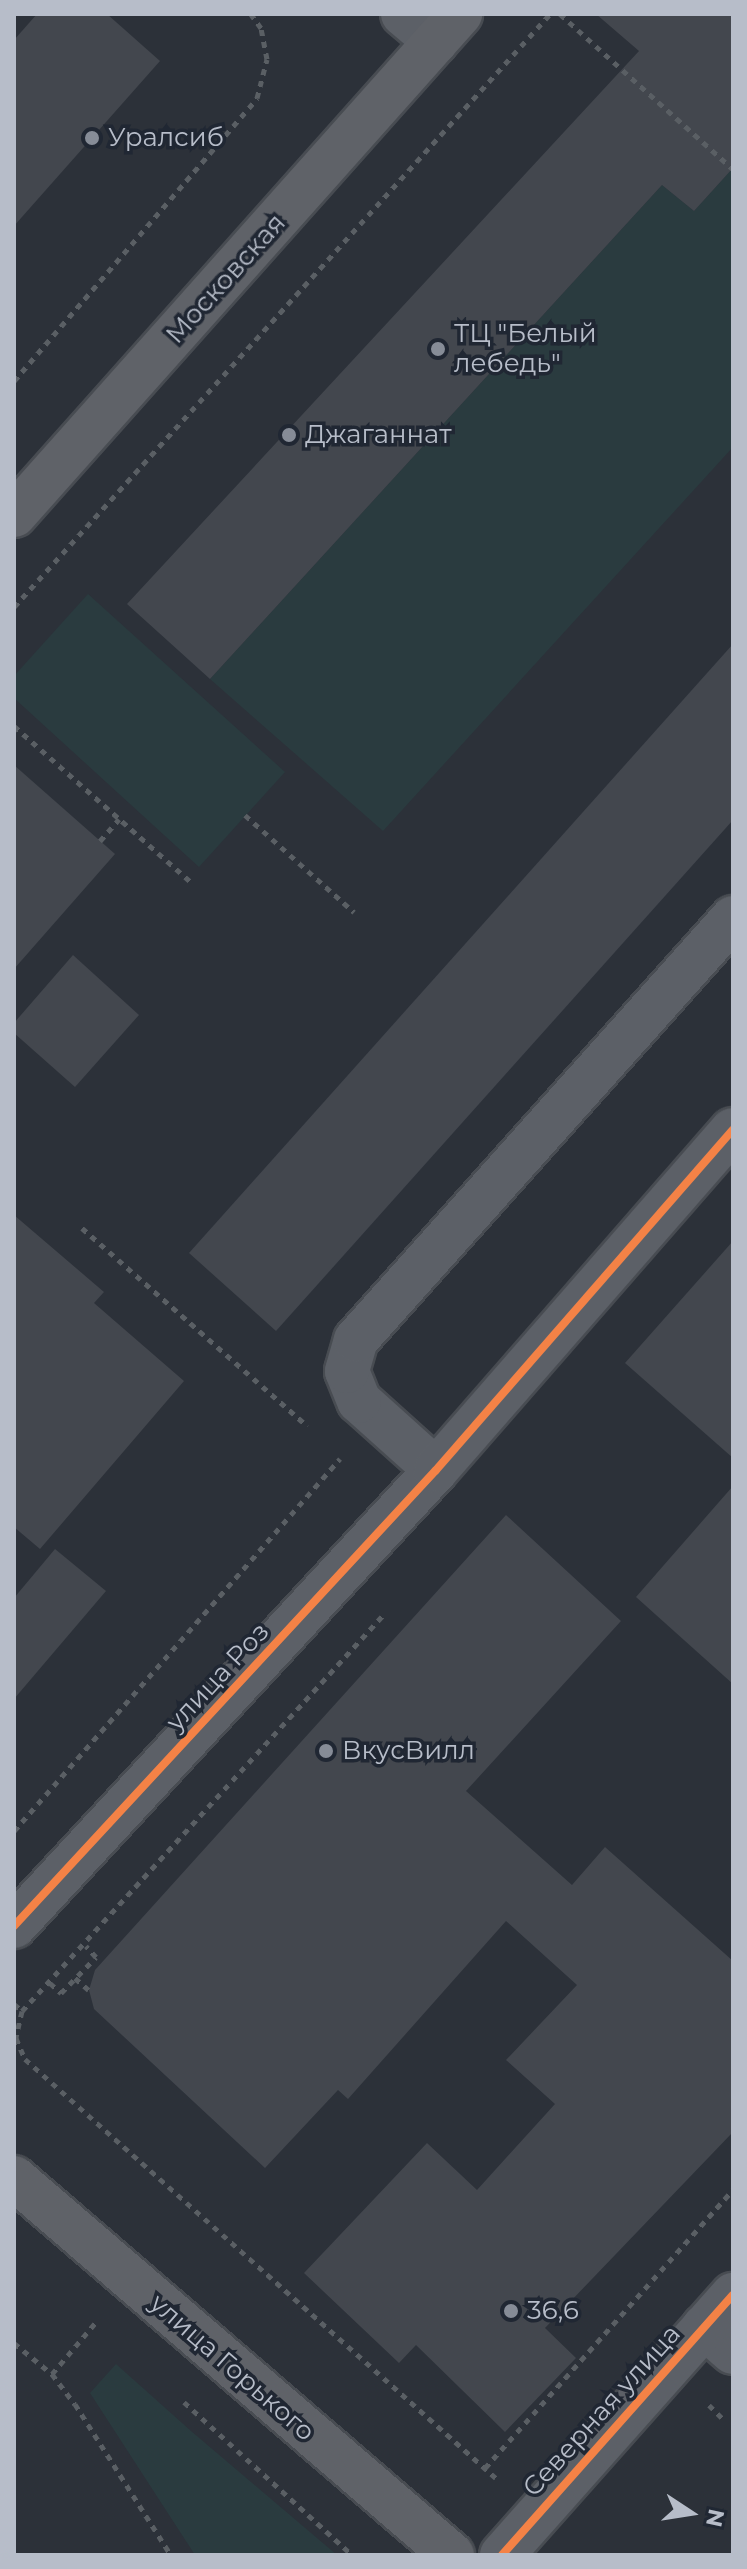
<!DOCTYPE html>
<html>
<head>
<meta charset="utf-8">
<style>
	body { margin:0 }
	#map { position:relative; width:747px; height:2569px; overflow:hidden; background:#2c3139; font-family:Montserrat,sans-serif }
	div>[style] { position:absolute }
	.green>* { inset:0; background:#2a3b3f }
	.building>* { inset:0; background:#43474e }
	.path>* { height:5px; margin-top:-2.5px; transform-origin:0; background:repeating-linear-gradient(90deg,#5a5f64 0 6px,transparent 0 12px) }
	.roads { filter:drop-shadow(2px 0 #484c52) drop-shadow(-2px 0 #484c52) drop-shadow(0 2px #484c52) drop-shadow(0 -2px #484c52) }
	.minor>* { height:44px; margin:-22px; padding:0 22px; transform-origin:22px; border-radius:22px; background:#5c6067 }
	.major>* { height:44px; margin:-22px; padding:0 22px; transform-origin:22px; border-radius:22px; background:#5f6268 }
	.cycleway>* { height:8px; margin:-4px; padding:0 4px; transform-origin:4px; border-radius:4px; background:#f48246 }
	.dots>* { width:22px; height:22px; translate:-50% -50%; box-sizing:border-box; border:4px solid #202733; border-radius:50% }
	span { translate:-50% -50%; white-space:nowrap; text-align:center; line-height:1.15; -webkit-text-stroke:7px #202733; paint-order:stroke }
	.poi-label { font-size:26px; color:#b7bdc9 }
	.left { translate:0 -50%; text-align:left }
	.street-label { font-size:26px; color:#b7bdc9 }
	.frame { position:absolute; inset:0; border:16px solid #b7bdc9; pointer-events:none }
	.north { position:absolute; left:651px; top:2473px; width:80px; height:80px; -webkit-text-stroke:6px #202733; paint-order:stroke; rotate:102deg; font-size:22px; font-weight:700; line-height:32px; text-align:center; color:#b7bdc9 }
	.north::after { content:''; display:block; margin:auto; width:28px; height:36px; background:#b7bdc9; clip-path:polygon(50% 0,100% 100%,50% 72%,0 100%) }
</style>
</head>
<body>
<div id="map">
	<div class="green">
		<div style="clip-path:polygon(733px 168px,733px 447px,383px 831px,210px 679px,662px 185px,694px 211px)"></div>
		<div style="clip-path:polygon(88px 594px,285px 772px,199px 867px,14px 698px,14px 676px)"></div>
		<div style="clip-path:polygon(116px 2364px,191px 2431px,337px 2555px,195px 2555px,90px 2393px)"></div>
	</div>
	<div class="building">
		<div style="clip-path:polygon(37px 14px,107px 14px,160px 61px,14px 226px,14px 40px)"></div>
		<div style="clip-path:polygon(596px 14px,733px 14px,733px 168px,694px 211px,662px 185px,210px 679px,127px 604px,639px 51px)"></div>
		<div style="clip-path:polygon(733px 644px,733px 820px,276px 1331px,189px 1253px)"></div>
		<div style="clip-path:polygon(14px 765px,115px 854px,14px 969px)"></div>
		<div style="clip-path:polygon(73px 955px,139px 1015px,75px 1087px,14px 1033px,14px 1023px)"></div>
		<div style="clip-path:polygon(14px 1215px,104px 1292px,94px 1303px,184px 1381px,40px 1549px,14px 1527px)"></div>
		<div style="clip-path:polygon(733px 1241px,733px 1458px,625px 1363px)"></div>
		<div style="clip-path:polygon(733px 1486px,733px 1684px,636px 1597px)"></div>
		<div style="clip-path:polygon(506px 1515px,621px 1621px,466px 1791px,572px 1885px,605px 1847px,733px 1961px,733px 2132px,545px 2328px,576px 2358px,505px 2432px,416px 2345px,399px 2363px,304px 2273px,427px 2143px,477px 2190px,555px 2104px,506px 2060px,577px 1985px,506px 1921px,348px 2099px,338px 2090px,265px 2168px,94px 2009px,89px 1990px,95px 1970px)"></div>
		<div style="clip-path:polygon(55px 1549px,106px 1591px,14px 1699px,14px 1598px)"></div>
	</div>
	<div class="path">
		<div style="left:560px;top:14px;width:232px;rotate:41.9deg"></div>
		<div style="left:14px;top:381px;width:373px;rotate:-49.3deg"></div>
		<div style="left:257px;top:98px;width:40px;rotate:-75.6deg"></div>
		<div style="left:267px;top:59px;width:32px;rotate:-101deg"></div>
		<div style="left:261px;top:28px;width:17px;rotate:-126deg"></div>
		<div style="left:14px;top:607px;width:799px;rotate:-47.89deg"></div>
		<div style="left:14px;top:726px;width:236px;rotate:41.4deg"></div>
		<div style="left:245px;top:815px;width:146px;rotate:41.7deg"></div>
		<div style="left:100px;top:841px;width:29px;rotate:-49deg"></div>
		<div style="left:82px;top:1228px;width:300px;rotate:41.3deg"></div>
		<div style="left:14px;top:1831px;width:495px;rotate:-48.8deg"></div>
		<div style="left:75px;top:1978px;width:18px;rotate:41deg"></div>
		<div style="left:50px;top:1983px;width:15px;rotate:42deg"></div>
		<div style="left:61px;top:1993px;width:50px;rotate:-45.8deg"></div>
		<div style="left:96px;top:1957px;width:15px;rotate:-132deg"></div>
		<div style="left:14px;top:2004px;width:11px;rotate:41deg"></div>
		<div style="left:22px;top:2011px;width:28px;rotate:103deg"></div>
		<div style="left:16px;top:2038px;width:23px;rotate:67deg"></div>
		<div style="left:25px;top:2059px;width:630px;rotate:41.66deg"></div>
		<div style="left:22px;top:2011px;width:539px;rotate:-47.63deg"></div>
		<div style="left:14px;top:2343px;width:49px;rotate:39.2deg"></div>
		<div style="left:52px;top:2374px;width:38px;rotate:53deg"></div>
		<div style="left:75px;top:2404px;width:179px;rotate:57.6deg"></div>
		<div style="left:52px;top:2374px;width:68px;rotate:-49.8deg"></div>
		<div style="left:184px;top:2402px;width:227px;rotate:42.3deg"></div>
		<div style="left:709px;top:2405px;width:23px;rotate:45deg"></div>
		<div style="left:485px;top:2468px;width:373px;rotate:-48.3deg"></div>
	</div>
	<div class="roads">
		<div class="minor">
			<div style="left:403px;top:14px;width:43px;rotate:40.3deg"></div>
			<div style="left:436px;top:1470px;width:103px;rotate:-138.1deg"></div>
			<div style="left:359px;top:1401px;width:32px;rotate:-112deg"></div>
			<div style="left:347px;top:1371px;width:32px;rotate:-74deg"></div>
			<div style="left:356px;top:1340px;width:566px;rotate:-48.22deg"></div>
			<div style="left:14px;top:1926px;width:621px;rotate:-47.22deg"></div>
			<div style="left:436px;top:1470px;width:451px;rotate:-48.9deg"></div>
			<div style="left:704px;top:2327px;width:38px;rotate:41deg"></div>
			<div style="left:502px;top:2555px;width:348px;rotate:-48.4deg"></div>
		</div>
		<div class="major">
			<div style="left:14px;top:515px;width:671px;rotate:-48.32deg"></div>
			<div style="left:14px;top:2178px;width:578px;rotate:40.72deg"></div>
		</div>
	</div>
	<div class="cycleway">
		<div style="left:14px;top:1926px;width:621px;rotate:-47.22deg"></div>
		<div style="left:436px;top:1470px;width:451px;rotate:-48.9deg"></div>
		<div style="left:502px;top:2555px;width:348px;rotate:-48.4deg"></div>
	</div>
	<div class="dots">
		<div style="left:92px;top:138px;background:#868c97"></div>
		<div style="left:438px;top:349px;background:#868c97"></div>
		<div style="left:289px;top:435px;background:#868c97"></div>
		<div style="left:326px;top:1751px;background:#868c97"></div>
		<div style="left:511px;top:2311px;background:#868c97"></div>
	</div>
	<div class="poi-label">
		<span class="left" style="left:108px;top:138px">Уралсиб</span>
		<span class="left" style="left:454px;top:349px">ТЦ "Белый<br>лебедь"</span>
		<span class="left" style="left:305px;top:435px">Джаганнат</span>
		<span class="left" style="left:342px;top:1751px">ВкусВилл</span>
		<span class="left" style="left:527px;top:2311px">36,6</span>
	</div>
	<div class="street-label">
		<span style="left:226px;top:279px;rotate:-48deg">Московская</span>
		<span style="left:218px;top:1677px;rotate:-47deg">улица Роз</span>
		<span style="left:232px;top:2368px;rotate:41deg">улица Горького</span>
		<span style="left:602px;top:2411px;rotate:-48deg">Северная улица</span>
	</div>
	<div class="frame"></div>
	<div class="north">N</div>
</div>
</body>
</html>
